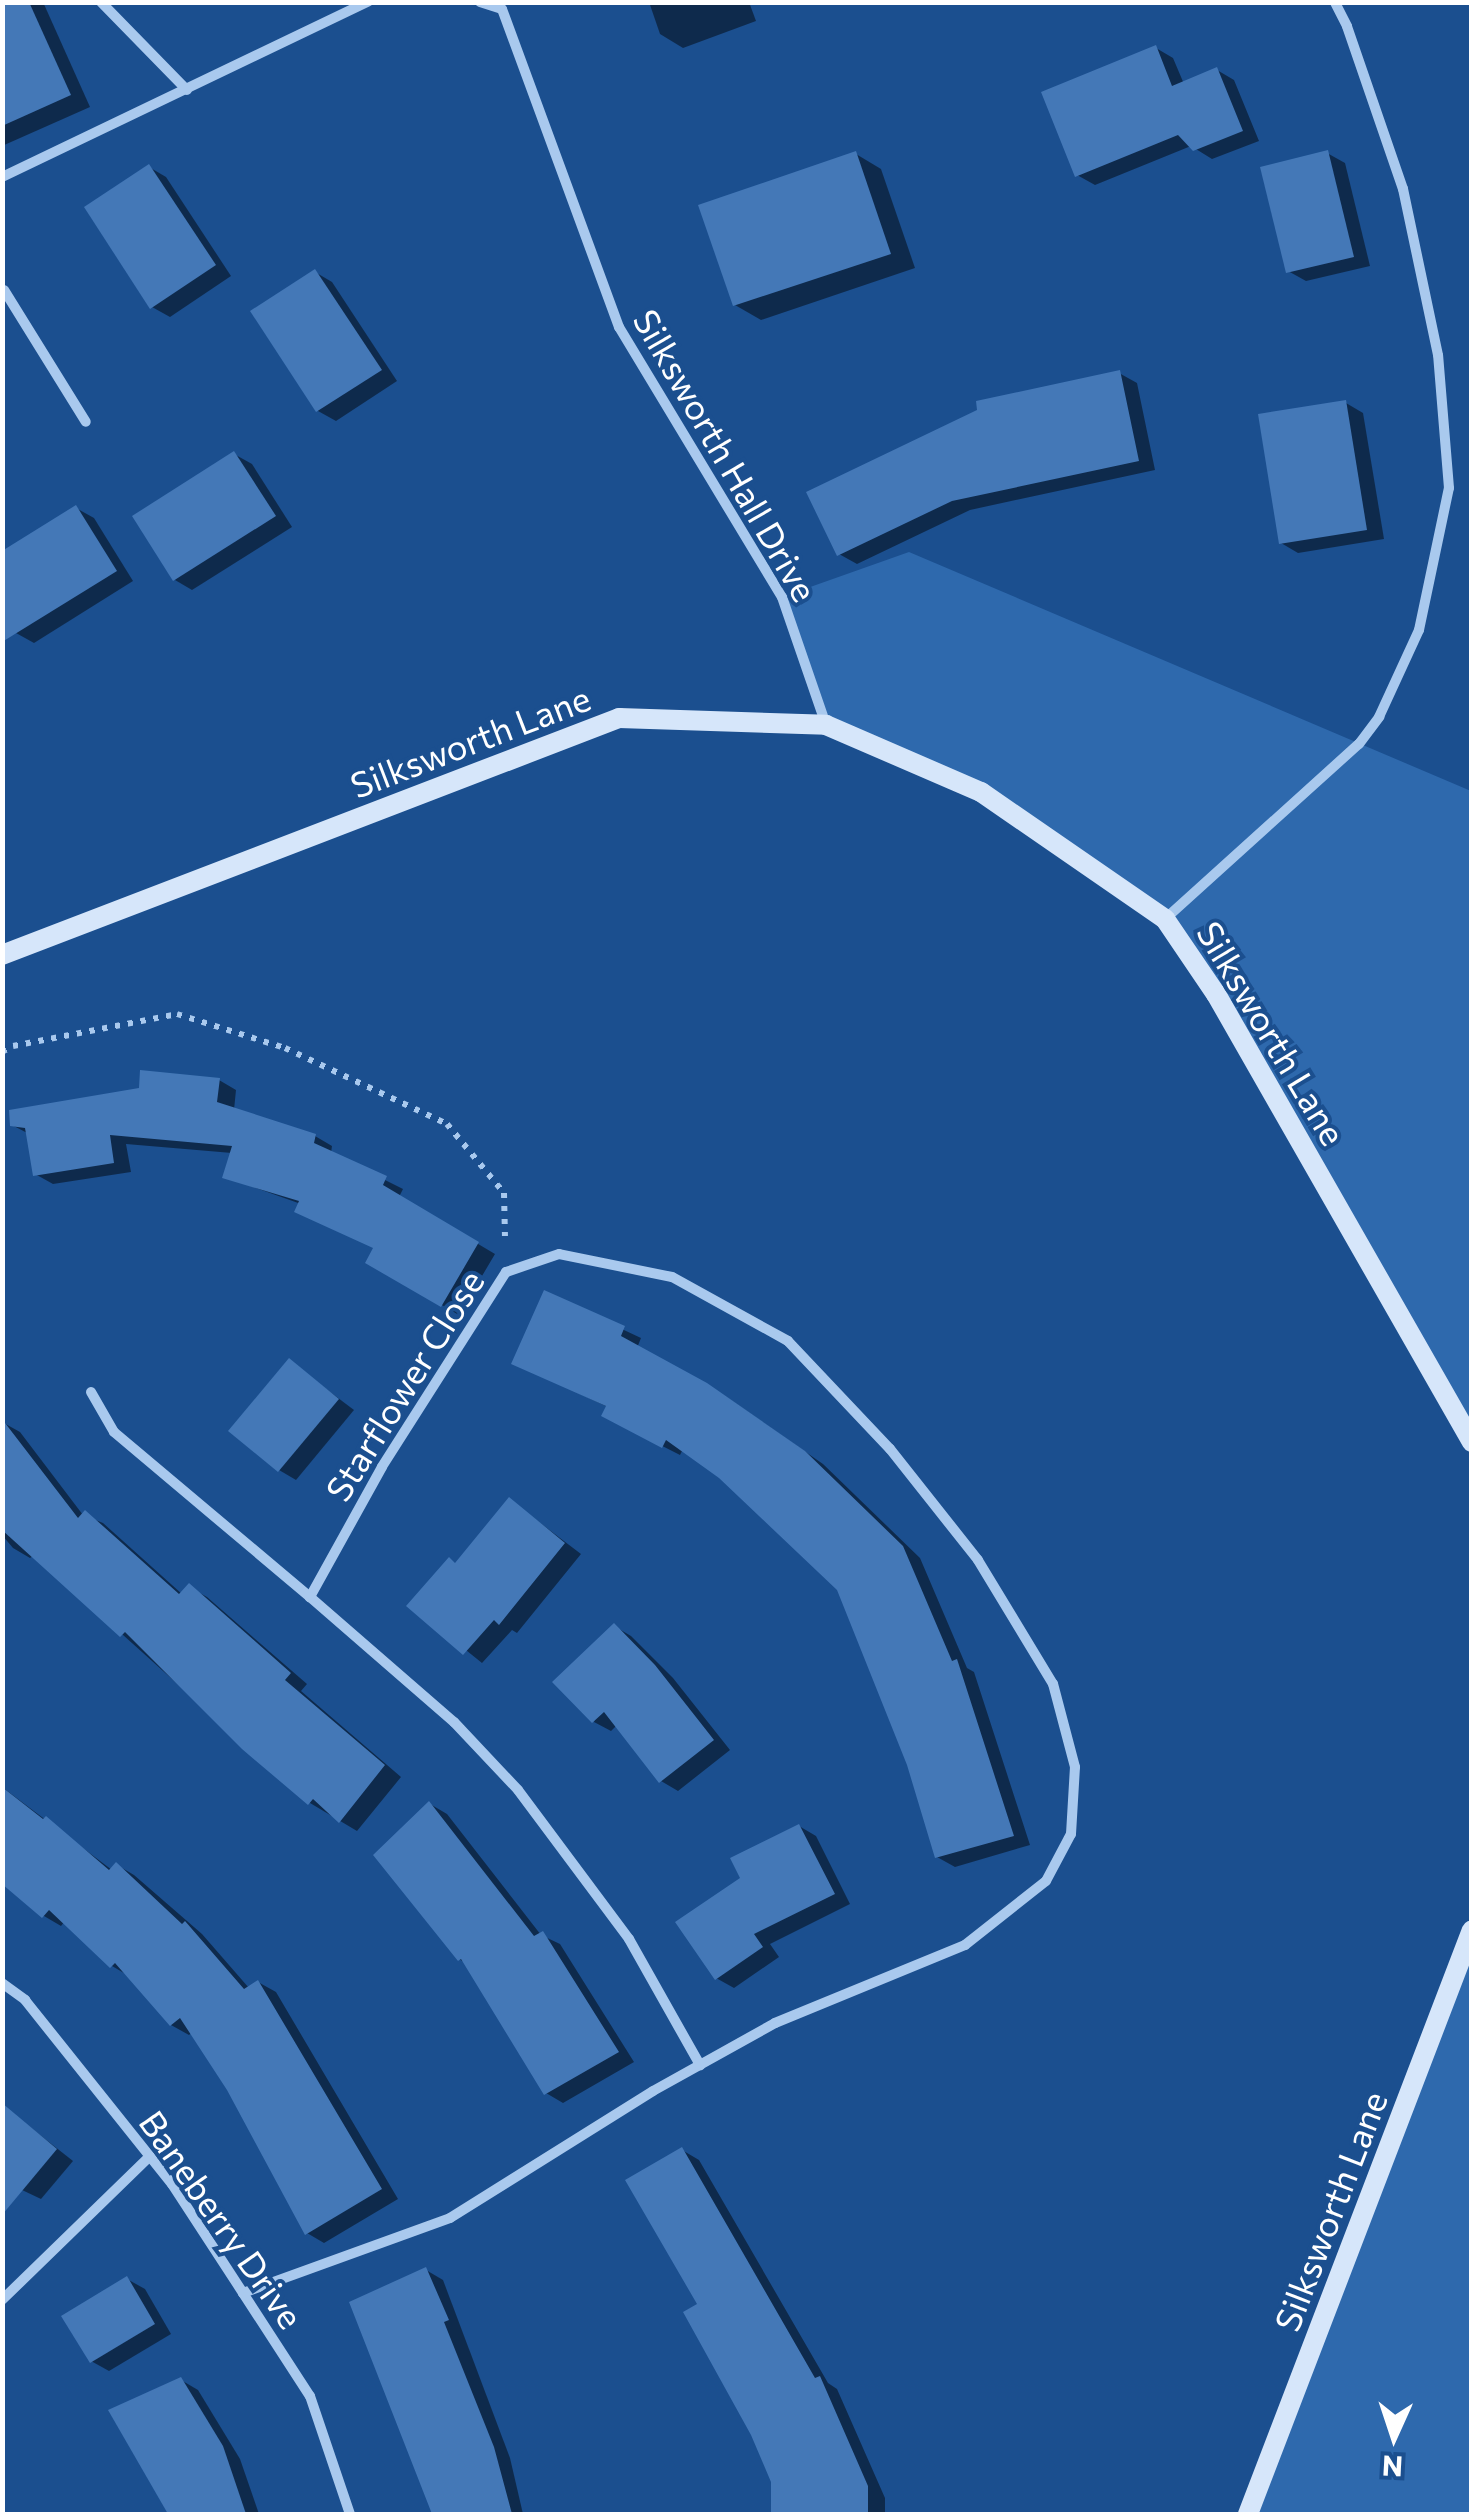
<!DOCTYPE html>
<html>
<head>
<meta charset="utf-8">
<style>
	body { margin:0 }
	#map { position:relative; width:1474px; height:2517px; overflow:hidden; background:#1b4f8f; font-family:Commissioner,sans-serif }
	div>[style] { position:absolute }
	.green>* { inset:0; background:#2e69ad }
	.shadow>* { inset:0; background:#0007 }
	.building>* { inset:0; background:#4478b7 }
	.path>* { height:6px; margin-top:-3px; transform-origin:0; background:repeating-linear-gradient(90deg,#a9c9ee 0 5px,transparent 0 13px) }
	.street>* { height:10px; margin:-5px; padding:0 5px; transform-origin:5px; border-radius:5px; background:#a9c9ee }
	.secondary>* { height:20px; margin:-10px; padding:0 10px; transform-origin:10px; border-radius:10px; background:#d6e6fa }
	span { translate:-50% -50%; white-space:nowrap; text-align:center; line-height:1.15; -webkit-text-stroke:8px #1b4f8f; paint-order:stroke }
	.street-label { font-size:35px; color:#fff }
	.frame { position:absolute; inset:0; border:5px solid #fff; pointer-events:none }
	.north { position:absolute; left:1344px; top:2387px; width:100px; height:100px; -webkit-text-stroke:8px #1b4f8f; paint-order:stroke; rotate:183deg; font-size:28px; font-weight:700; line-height:40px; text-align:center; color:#fff }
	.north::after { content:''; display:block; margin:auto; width:35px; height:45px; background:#fff; clip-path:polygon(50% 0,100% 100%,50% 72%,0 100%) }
</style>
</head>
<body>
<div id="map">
	<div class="green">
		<div style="clip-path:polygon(909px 552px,1471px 791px,1471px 1442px,1165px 919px,981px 792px,826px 725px,782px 597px)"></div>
		<div style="clip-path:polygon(1471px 1930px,1471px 2514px,1248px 2514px)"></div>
	</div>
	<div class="shadow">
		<div style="clip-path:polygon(2px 2px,43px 2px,90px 107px,2px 146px)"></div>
		<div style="clip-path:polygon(649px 2px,749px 2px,756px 21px,683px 48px,660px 34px)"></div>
		<div style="clip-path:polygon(1156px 48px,1173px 58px,1184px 84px,1217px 70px,1234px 80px,1259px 141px,1212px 159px,1191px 146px,1095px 185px,1077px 175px)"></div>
		<div style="clip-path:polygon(1327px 153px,1345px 163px,1370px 266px,1306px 281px,1288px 271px)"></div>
		<div style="clip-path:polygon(856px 154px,881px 169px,915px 268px,761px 320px,735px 305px)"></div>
		<div style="clip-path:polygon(149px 167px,166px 177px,231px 276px,170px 317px,152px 307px)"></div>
		<div style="clip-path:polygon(315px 272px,332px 282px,397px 381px,336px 421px,318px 411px,253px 312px)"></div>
		<div style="clip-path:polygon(1119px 373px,1137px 383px,1155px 470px,970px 510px,857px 564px,839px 554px)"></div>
		<div style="clip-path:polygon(1346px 403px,1363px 413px,1384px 539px,1298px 553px,1281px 543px)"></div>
		<div style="clip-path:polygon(234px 454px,252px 464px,292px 527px,192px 590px,175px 580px)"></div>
		<div style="clip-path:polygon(76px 508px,94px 518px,133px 581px,34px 643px,16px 633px)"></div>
		<div style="clip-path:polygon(219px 1080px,236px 1090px,234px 1110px,315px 1136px,332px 1146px,331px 1153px,403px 1189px,399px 1197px,495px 1254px,459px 1315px,368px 1262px,376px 1249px,301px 1204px,225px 1177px,232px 1153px,126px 1144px,131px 1172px,53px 1184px,35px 1174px,29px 1134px,12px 1125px)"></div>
		<div style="clip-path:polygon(545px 1293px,641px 1338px,637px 1348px,725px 1396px,823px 1464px,920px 1558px,967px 1668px,974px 1672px,1030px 1845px,955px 1867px,937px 1857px,910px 1764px,839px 1589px,721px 1476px,683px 1449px,680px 1455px,621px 1425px,608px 1407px,514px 1363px)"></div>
		<div style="clip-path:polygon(289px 1361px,354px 1410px,296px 1480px,279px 1470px)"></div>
		<div style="clip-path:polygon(2px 1422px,20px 1432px,83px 1515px,103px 1523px,182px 1594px,189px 1587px,207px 1597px,307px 1684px,301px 1691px,401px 1777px,357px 1831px,310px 1803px,34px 1555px,30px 1558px,13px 1548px,2px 1535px)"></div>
		<div style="clip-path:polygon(510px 1500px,581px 1554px,517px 1633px,512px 1630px,482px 1663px,410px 1605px,457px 1565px)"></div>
		<div style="clip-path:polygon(614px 1626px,631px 1636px,673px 1678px,730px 1750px,678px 1791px,661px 1781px,617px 1725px,611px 1731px,594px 1722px)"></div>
		<div style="clip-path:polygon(2px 1787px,112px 1870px,117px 1865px,134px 1875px,202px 1934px,249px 1988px,258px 1982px,276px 1992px,398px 2199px,324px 2243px,307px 2233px,230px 2089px,192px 2032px,189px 2035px,171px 2025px,129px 1976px,112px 1966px,65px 1921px,61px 1926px,44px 1916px,2px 1881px)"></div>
		<div style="clip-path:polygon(430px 1804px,447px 1814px,541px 1935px,560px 1944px,634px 2062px,563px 2103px,546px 2093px,467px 1964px,459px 1959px)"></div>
		<div style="clip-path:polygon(799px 1826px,816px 1836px,850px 1904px,770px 1944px,779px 1957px,734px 1988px,716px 1978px,744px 1879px)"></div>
		<div style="clip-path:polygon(2px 2105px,73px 2161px,41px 2199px,22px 2190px)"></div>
		<div style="clip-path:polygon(682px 2150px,699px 2160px,828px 2383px,837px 2389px,885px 2498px,885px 2514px,774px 2514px,774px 2482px,700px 2305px)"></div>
		<div style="clip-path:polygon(426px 2270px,443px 2280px,510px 2458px,523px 2514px,435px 2514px,427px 2486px)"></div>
		<div style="clip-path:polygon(127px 2279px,145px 2289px,171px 2334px,109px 2371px,91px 2361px)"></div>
		<div style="clip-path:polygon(181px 2380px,198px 2390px,240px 2459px,259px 2514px,169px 2514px)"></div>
	</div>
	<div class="building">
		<div style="clip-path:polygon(2px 2px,29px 2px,71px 95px,2px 126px)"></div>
		<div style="clip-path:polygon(1156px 45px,1172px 86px,1217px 67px,1243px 131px,1193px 151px,1178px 135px,1075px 177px,1041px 92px)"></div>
		<div style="clip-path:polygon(1328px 150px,1354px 257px,1286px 273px,1260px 167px)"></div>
		<div style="clip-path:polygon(856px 151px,891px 254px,733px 306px,698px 205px)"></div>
		<div style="clip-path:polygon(149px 164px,216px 265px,150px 309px,84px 207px)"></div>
		<div style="clip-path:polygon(315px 269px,382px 370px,316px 412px,250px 311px)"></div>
		<div style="clip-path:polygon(1120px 370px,1139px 461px,952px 501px,837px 556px,806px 492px,977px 410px,976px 401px)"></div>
		<div style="clip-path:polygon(1346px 400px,1367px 530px,1279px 544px,1258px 414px)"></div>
		<div style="clip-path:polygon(234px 451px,276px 516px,173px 581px,132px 516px)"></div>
		<div style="clip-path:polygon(76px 505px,117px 571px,2px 642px,2px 551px)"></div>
		<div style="clip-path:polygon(140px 1070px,220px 1078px,217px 1102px,316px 1134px,314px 1143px,387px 1176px,383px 1185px,479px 1242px,441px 1307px,365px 1263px,373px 1248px,294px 1212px,299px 1201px,222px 1178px,232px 1146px,110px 1135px,114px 1163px,33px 1176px,25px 1128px,10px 1126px,9px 1110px,139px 1088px)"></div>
		<div style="clip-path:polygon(544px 1290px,625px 1326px,621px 1336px,707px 1383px,805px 1451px,903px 1546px,952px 1661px,957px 1659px,1014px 1836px,935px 1858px,907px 1765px,837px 1590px,719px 1478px,666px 1440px,662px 1448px,601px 1416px,606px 1406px,511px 1364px)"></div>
		<div style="clip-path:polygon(289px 1358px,339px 1399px,278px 1472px,228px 1431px)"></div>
		<div style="clip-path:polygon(2px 1419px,78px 1518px,85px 1510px,179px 1594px,189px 1583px,291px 1673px,285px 1680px,385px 1765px,339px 1823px,313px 1799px,308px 1805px,242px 1749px,125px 1632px,120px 1637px,2px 1530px)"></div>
		<div style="clip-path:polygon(509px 1497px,565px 1543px,499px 1625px,494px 1620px,463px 1655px,406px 1606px,449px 1557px,455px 1563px)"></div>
		<div style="clip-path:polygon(614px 1623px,655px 1665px,714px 1740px,659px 1783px,604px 1712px,592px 1723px,552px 1682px)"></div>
		<div style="clip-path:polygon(2px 1787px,43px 1819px,46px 1816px,109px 1870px,116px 1862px,182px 1924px,185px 1921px,244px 1989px,258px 1980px,382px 2189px,305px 2235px,227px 2090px,180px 2018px,170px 2026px,115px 1963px,110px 1968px,49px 1910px,42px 1918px,2px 1884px)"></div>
		<div style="clip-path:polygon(429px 1801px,534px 1936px,543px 1931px,619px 2052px,544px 2095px,461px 1959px,458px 1961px,373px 1855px)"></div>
		<div style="clip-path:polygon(799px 1824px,835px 1894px,754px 1934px,763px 1947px,715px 1980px,675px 1922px,740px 1878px,730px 1858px)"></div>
		<div style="clip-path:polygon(2px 2103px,57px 2149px,2px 2215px)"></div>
		<div style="clip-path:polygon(682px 2147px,815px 2378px,820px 2376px,868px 2486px,868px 2514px,771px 2514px,771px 2482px,751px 2435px,683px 2312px,697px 2304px,625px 2180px)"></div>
		<div style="clip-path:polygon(426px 2267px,449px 2320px,444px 2322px,494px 2447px,512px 2514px,432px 2514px,349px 2302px)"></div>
		<div style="clip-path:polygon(127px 2276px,155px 2324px,90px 2363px,61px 2316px)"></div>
		<div style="clip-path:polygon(181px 2377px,223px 2446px,246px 2514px,168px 2514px,108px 2410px)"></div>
	</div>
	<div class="path">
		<div style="left:2px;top:1052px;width:13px;rotate:-29deg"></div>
		<div style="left:13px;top:1046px;width:167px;rotate:-11deg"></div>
		<div style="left:177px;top:1014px;width:113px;rotate:17.5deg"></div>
		<div style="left:285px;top:1048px;width:179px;rotate:25.1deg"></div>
		<div style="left:447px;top:1124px;width:89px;rotate:50.4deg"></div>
		<div style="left:504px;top:1193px;width:43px;rotate:88.7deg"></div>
	</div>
	<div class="street">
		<div style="left:101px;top:2px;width:123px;rotate:45.7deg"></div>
		<div style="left:480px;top:2px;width:23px;rotate:18deg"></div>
		<div style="left:502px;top:9px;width:339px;rotate:69.8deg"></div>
		<div style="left:619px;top:327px;width:315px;rotate:58.9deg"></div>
		<div style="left:782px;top:597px;width:135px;rotate:71deg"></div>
		<div style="left:2px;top:177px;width:406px;rotate:-25.6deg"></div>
		<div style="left:4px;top:290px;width:155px;rotate:58.2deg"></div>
		<div style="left:1165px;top:919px;width:261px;rotate:-42.1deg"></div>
		<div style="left:1359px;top:744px;width:34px;rotate:-53deg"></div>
		<div style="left:1379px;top:717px;width:96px;rotate:-65.3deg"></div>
		<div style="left:1419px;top:630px;width:145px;rotate:-78.1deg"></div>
		<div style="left:1449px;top:488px;width:133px;rotate:-94.7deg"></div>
		<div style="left:1438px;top:355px;width:170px;rotate:-101.9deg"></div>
		<div style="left:1403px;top:189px;width:172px;rotate:-109deg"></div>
		<div style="left:1347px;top:26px;width:27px;rotate:-117deg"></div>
		<div style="left:91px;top:1392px;width:46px;rotate:60.1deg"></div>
		<div style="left:114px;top:1432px;width:256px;rotate:40.1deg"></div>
		<div style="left:2px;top:1983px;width:29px;rotate:36deg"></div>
		<div style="left:25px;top:2000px;width:236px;rotate:51.4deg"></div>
		<div style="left:172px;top:2184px;width:130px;rotate:56.9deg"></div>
		<div style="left:243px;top:2293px;width:123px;rotate:57deg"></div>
		<div style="left:310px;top:2396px;width:125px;rotate:71.3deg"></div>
		<div style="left:243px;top:2293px;width:220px;rotate:-19.9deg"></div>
		<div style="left:450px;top:2218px;width:239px;rotate:-32deg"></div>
		<div style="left:653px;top:2091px;width:140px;rotate:-29.1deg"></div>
		<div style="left:775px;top:2023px;width:205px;rotate:-22.3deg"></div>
		<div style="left:965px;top:1945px;width:103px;rotate:-38.3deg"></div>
		<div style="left:1046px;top:1881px;width:53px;rotate:-62deg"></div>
		<div style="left:1071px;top:1834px;width:67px;rotate:-86.6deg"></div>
		<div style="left:1075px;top:1767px;width:86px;rotate:-104.8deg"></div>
		<div style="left:1053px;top:1684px;width:145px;rotate:-121.2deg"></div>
		<div style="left:978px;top:1560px;width:142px;rotate:-128.4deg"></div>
		<div style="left:890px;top:1449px;width:149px;rotate:-133.4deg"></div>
		<div style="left:788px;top:1341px;width:132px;rotate:-151.1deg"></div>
		<div style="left:672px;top:1277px;width:115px;rotate:-168.5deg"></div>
		<div style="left:559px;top:1254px;width:56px;rotate:161.2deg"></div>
		<div style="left:506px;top:1272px;width:231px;rotate:122.5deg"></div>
		<div style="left:382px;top:1467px;width:149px;rotate:119deg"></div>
		<div style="left:310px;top:1597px;width:191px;rotate:41deg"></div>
		<div style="left:454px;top:1722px;width:93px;rotate:46.7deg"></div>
		<div style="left:518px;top:1790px;width:186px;rotate:53.3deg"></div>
		<div style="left:629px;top:1939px;width:145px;rotate:60.6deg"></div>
		<div style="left:2px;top:2300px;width:206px;rotate:-44.2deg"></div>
	</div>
	<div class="secondary">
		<div style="left:2px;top:955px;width:661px;rotate:-21.01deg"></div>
		<div style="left:619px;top:718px;width:207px;rotate:1.9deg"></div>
		<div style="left:826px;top:725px;width:169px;rotate:23.4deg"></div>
		<div style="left:981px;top:792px;width:224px;rotate:34.6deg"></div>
		<div style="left:1165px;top:919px;width:91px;rotate:55.8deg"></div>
		<div style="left:1216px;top:994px;width:516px;rotate:60.26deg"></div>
		<div style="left:1248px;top:2514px;width:625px;rotate:-69.02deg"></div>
	</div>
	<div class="street-label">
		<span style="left:726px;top:455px;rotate:60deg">Silksworth Hall Drive</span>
		<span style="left:470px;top:741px;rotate:-21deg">Silksworth Lane</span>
		<span style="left:1272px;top:1033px;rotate:59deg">Silksworth Lane</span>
		<span style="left:404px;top:1385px;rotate:-58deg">Starflower Close</span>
		<span style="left:1330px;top:2211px;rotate:-69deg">Silksworth Lane</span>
		<span style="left:222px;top:2219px;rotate:55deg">Baneberry Drive</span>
	</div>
	<div class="frame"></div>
	<div class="north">N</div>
</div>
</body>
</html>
